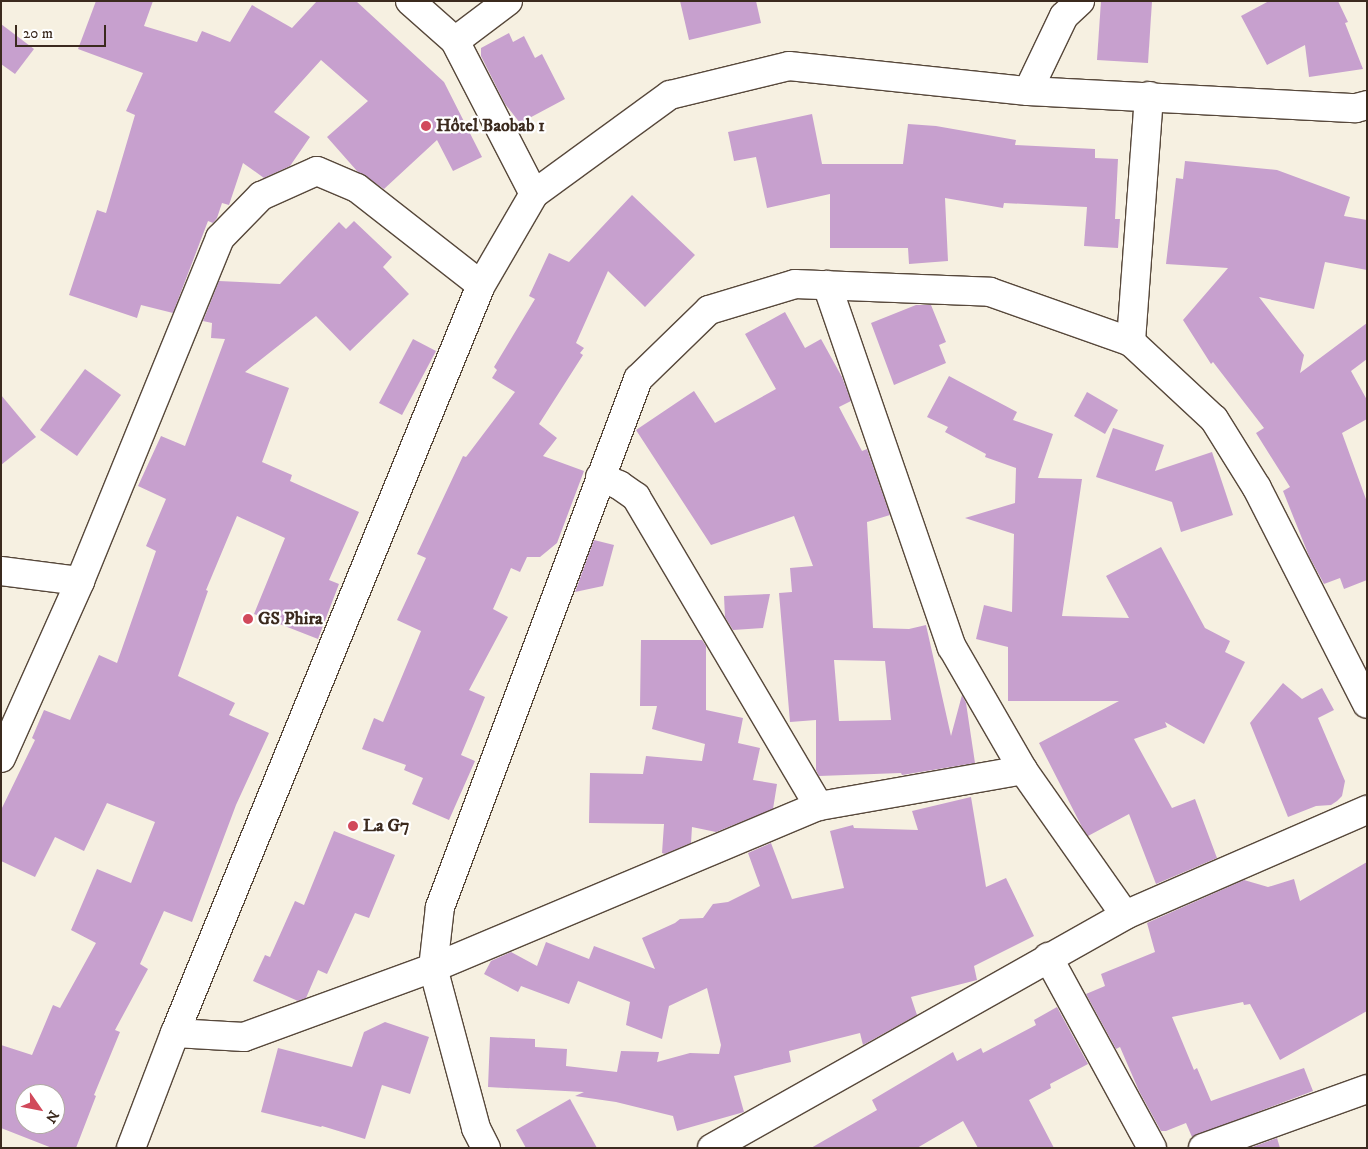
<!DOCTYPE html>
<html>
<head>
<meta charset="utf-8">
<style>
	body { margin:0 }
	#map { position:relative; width:1368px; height:1149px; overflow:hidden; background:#f6f0e1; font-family:"IM FELL DW Pica",serif }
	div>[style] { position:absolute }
	.building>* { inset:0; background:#c7a0ce }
	.roads { filter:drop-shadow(1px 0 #57483b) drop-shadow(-1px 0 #57483b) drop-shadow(0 1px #57483b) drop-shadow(0 -1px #57483b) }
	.minor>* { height:28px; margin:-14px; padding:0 14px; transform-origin:14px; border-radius:14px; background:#fff }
	.dots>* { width:14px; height:14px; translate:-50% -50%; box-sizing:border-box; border:2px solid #fff; border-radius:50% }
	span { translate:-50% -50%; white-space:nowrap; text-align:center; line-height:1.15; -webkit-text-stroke:4.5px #fff; paint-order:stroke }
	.poi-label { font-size:18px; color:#3b2a1e; font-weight:700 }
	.left { translate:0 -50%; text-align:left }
	.frame { position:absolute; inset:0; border:2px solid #3b2a1e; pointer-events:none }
	.north { position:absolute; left:15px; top:1084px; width:50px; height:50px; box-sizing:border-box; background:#fff; border:1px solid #b1aaa5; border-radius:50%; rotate:123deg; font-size:14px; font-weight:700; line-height:20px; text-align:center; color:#3b2a1e }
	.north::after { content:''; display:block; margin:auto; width:18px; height:22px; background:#d1495b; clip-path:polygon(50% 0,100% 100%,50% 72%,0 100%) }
	.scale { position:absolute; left:15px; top:25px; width:91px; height:22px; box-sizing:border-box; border:2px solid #3b2a1e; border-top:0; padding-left:6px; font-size:15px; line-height:18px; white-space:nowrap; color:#3b2a1e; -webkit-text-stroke:4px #fff; paint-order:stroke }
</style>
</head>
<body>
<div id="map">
	<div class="building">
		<div style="clip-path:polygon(96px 1px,153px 1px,144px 26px,197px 42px,202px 31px,230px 42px,252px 5px,292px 28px,317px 1px,356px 1px,444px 82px,482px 157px,453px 171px,437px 140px,384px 189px,357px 171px,327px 137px,368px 101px,321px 60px,274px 112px,310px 137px,290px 166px,264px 178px,243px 163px,229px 205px,222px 203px,217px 218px,213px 223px,208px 221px,173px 313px,141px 305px,137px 318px,69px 295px,97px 210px,106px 213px,135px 115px,126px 111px,143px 73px,78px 49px)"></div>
		<div style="clip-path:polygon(680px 1px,756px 1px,761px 23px,689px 40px)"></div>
		<div style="clip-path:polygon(1101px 1px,1152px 1px,1148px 63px,1097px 60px)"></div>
		<div style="clip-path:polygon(1269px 1px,1338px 1px,1348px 22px,1345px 23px,1363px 69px,1309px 77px,1305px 45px,1267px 65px,1241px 16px)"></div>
		<div style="clip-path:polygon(1px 24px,34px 49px,15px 74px,1px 64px)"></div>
		<div style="clip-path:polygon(509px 33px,513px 42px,524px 36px,535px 58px,542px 54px,565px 99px,520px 123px,505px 104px,481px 56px,481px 48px)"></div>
		<div style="clip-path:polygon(812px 114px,822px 164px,903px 164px,908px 124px,936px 126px,1016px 140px,1015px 145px,1095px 149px,1095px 158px,1118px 159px,1115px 219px,1120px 219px,1118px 248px,1084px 246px,1087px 207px,1004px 203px,1003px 208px,945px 198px,948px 261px,909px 264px,908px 248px,830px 248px,830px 194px,767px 208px,756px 157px,734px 161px,728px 132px)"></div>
		<div style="clip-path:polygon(1185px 161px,1277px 170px,1350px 197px,1344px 216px,1367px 220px,1367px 270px,1325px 262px,1314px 309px,1259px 297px,1304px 355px,1300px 373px,1367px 323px,1367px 359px,1351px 371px,1367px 400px,1367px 419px,1342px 433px,1367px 502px,1367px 580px,1344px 589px,1340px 578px,1324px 584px,1309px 556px,1283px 491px,1290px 487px,1256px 433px,1264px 428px,1213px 362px,1211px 364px,1183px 320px,1228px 268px,1166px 264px,1176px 178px,1183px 179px)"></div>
		<div style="clip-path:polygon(632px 195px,695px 255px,645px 307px,608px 271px,576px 343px,584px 348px,580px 353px,583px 355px,539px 424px,557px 438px,543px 456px,584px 471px,557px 543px,540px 557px,527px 557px,520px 572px,511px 568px,493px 609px,508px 617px,469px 690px,485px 697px,461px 755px,475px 761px,449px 820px,412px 804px,423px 778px,404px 770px,406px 765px,362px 749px,374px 718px,383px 722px,421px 631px,397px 620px,426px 558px,417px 554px,463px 456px,466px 457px,515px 392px,492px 378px,497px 370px,494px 367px,535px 299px,529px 296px,549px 253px,569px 262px)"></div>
		<div style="clip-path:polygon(evenodd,354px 221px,392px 257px,383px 267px,409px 294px,350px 351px,316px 316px,245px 372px,289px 388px,262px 462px,292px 475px,290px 481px,359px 512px,329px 580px,339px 584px,318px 639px,254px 614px,285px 538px,237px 516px,206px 590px,208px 591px,178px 676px,235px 703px,229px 715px,269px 733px,236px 805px,192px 922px,164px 911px,140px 964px,148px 969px,115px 1030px,120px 1032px,94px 1095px,96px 1096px,76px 1148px,52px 1148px,1px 1128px,1px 1045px,32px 1055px,53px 1005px,60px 1008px,96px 943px,71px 930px,97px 869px,131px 883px,155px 822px,107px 803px,84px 851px,55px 837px,35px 877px,1px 861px,1px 810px,35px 740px,32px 738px,44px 710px,70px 720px,99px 655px,117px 663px,156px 551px,146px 546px,166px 499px,138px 486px,161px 436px,185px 446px,225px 339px,211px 338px,212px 323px,203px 321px,219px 281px,280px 284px,339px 222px,346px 229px,354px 221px,25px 1094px,55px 1094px,55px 1124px,25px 1124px,25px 1094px)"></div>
		<div style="clip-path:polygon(916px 305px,931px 305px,946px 342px,939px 345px,946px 363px,894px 385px,871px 323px)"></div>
		<div style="clip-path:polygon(evenodd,785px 312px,805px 348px,821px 339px,842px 377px,851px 401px,839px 407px,862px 451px,867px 449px,890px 515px,867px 522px,873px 628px,909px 629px,926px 625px,951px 736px,962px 695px,966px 703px,975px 763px,902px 775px,901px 773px,819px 776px,816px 770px,816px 720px,790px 722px,779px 593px,792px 592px,790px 568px,813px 566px,794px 516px,711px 545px,636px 430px,694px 391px,715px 423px,776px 389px,745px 334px,785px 312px,834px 660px,885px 661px,891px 720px,839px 721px,834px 660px)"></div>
		<div style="clip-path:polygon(413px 339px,436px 351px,402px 415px,379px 403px)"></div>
		<div style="clip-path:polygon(85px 369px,121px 395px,77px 456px,40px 430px)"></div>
		<div style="clip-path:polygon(949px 376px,1017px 412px,1013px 420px,1053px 434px,1038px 478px,1082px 479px,1062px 616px,1129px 618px,1106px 576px,1161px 547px,1205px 628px,1230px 641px,1225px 652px,1245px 662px,1204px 744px,1165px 722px,1167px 727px,1134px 739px,1172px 808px,1195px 799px,1217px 858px,1156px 884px,1129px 814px,1088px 836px,1082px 827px,1039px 743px,1119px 701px,1008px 701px,1008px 647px,976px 639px,984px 605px,1012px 612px,1014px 534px,965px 518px,1015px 503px,1016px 468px,985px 457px,986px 454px,945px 432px,948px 427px,927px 417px)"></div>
		<div style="clip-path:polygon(1087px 392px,1118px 410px,1105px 434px,1074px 416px)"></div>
		<div style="clip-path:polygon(1px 395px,36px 437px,1px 465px)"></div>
		<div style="clip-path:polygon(1113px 428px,1164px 445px,1155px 471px,1212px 452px,1233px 515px,1181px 532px,1172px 502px,1096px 477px)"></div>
		<div style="clip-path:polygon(594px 540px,614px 545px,603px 586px,575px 592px)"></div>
		<div style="clip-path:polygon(770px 594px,763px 628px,733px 630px,725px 617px,724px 596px)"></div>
		<div style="clip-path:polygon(641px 640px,702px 640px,706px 646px,706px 710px,743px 718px,738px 743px,760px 748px,753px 780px,777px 784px,773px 809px,716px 832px,692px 827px,691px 843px,665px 854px,662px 853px,664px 824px,589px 823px,590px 773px,643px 774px,646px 756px,702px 761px,705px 744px,652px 729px,657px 706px,640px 706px)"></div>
		<div style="clip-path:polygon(1283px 683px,1302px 699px,1322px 688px,1334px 710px,1318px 718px,1345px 781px,1342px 796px,1337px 801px,1331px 805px,1316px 806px,1288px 817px,1250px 723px)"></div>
		<div style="clip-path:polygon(971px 797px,986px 887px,1006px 878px,1034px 936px,974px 966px,977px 980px,911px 997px,917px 1015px,863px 1045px,860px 1033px,789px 1051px,791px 1062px,734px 1076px,744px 1112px,677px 1131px,673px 1116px,616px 1102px,575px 1096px,584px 1092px,488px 1087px,490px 1037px,535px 1039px,535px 1047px,567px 1049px,566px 1066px,617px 1072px,621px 1051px,659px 1052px,657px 1062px,690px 1053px,719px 1054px,721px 1045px,707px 988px,669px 1006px,662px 1039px,626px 1025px,630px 1002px,578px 981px,569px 1004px,521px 986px,518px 992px,484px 974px,491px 961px,511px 952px,537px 966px,546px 942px,589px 959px,594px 946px,655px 969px,642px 938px,675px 923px,680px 919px,703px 918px,713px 904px,728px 902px,760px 886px,748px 853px,771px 843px,792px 899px,844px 888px,830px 831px,853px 825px,854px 828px,918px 830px,912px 811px)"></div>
		<div style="clip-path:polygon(334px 831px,395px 855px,369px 918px,355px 913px,327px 974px,318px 970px,306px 998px,298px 1001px,253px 981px,265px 955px,270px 957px,295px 901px,304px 905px)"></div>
		<div style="clip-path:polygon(1367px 862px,1367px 1011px,1280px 1060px,1250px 1004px,1244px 1005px,1243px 1002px,1172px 1017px,1194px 1070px,1197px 1068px,1211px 1101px,1304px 1068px,1313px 1091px,1192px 1137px,1186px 1123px,1166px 1131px,1161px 1131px,1139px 1091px,1120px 1047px,1116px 1049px,1086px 994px,1105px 986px,1101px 974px,1155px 952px,1147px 923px,1244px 880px,1268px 887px,1294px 879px,1300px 901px)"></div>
		<div style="clip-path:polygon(1057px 1007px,1088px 1064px,1050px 1084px,1051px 1088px,1029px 1100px,1054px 1148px,978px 1148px,963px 1121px,917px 1148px,811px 1148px,877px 1110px,872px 1100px,953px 1052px,957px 1061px,981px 1048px,983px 1053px,1036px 1025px,1034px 1020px)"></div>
		<div style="clip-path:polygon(385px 1022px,429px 1037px,410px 1094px,382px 1085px,365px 1139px,322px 1126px,321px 1127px,261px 1112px,278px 1048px,352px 1067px,364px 1032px)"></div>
		<div style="clip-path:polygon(570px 1099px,597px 1148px,526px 1148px,516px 1130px)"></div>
		<div style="clip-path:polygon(1277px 1138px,1280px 1148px,1250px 1148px)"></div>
	</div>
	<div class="roads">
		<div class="minor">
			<div style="left:410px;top:1px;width:60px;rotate:41.6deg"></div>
			<div style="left:508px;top:1px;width:66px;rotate:143deg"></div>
			<div style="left:455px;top:41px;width:172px;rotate:62.7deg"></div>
			<div style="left:1028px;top:91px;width:83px;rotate:-64.4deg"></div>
			<div style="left:1064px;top:16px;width:22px;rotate:-43deg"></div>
			<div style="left:1149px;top:96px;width:247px;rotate:94.2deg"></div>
			<div style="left:1131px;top:342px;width:113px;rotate:42.9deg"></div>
			<div style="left:1214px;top:419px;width:81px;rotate:58.1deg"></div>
			<div style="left:1257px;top:488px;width:242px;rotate:63deg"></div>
			<div style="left:827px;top:285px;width:383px;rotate:71deg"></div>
			<div style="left:952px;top:647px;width:142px;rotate:60deg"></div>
			<div style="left:1023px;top:770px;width:177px;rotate:54.9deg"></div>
			<div style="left:600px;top:477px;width:21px;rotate:23deg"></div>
			<div style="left:619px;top:485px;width:21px;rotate:35deg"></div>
			<div style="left:636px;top:497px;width:359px;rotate:59.4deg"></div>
			<div style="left:1px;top:571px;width:80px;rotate:7.2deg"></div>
			<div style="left:1px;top:758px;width:194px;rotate:-65.9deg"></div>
			<div style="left:80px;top:581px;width:370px;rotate:-67.8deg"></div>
			<div style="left:220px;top:238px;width:59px;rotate:-45.7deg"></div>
			<div style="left:261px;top:196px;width:61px;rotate:-24.1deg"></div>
			<div style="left:317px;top:171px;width:43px;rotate:23deg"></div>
			<div style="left:357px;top:188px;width:157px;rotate:38deg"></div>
			<div style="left:1048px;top:957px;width:217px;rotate:61.4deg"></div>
			<div style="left:175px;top:1033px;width:69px;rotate:3.3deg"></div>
			<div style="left:244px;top:1037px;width:201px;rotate:-20.1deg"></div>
			<div style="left:433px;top:968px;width:419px;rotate:-22.8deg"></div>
			<div style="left:819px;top:806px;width:207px;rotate:-10deg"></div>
			<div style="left:131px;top:1148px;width:123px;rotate:-69.1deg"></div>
			<div style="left:175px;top:1033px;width:808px;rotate:-67.75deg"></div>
			<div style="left:481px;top:285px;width:105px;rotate:-59.8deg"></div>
			<div style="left:534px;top:194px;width:168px;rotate:-36.1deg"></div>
			<div style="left:670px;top:95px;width:122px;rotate:-13.7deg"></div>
			<div style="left:789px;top:66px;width:240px;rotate:6deg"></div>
			<div style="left:1028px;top:91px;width:328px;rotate:3deg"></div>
			<div style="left:1356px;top:108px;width:11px;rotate:-15deg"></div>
			<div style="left:486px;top:1148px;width:22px;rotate:-117deg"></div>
			<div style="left:476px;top:1128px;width:166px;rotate:-105deg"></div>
			<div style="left:433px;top:968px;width:61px;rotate:-83.5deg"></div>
			<div style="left:440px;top:907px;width:564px;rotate:-69.44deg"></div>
			<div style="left:638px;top:379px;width:99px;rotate:-44.2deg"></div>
			<div style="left:709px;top:310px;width:90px;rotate:-16.8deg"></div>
			<div style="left:795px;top:284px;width:195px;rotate:2.3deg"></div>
			<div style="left:990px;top:292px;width:150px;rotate:19.5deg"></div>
			<div style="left:712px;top:1148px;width:474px;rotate:-29.4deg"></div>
			<div style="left:1125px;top:915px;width:264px;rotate:-23.5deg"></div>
			<div style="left:1203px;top:1148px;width:174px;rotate:-19.8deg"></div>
		</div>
	</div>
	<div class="dots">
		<div style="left:426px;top:126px;background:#d1495b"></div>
		<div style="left:248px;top:619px;background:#d1495b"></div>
		<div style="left:353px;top:826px;background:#d1495b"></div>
	</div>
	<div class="poi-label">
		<span class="left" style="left:436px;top:126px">Hôtel Baobab 1</span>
		<span class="left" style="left:258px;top:619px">GS Phira</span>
		<span class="left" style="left:363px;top:826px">La G7</span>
	</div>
	<div class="frame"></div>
	<div class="north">N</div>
	<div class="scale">20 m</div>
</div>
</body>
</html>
